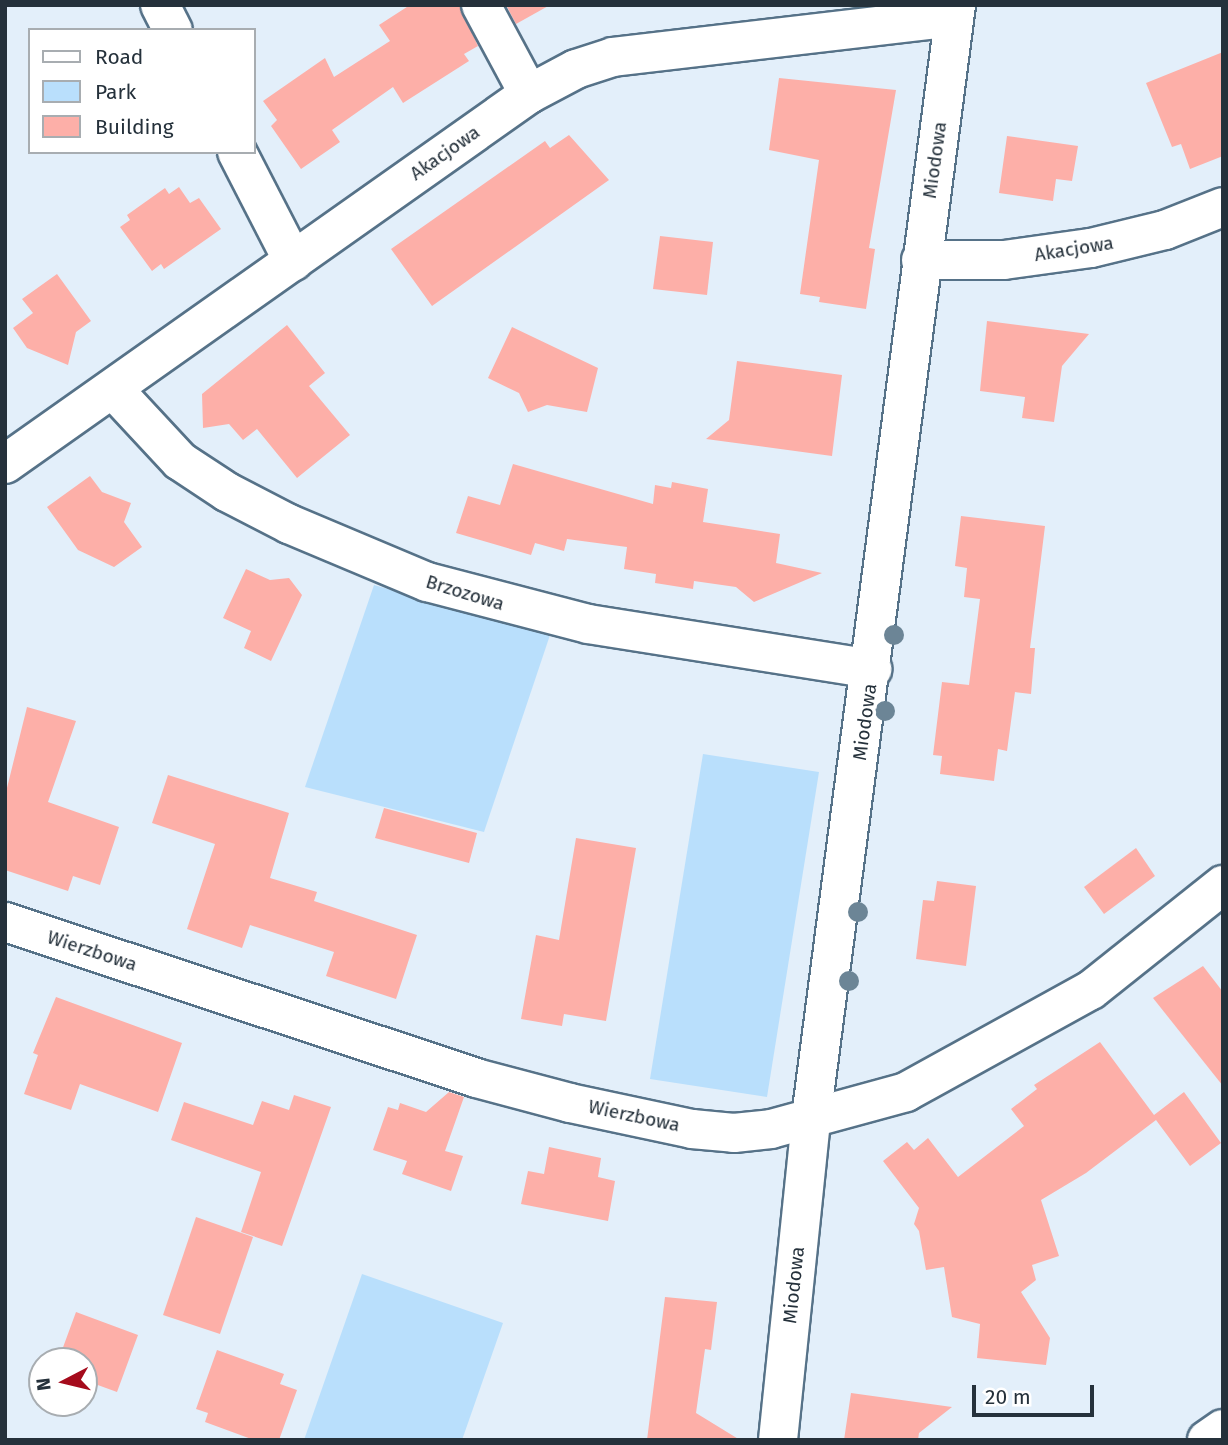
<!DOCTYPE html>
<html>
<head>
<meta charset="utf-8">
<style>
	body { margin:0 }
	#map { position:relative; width:1228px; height:1445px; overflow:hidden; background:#e3effa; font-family:"Fira Sans",sans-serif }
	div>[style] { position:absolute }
	.green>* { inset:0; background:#b9dffc }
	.building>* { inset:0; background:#fdafa8 }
	.roads { filter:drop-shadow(2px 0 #567288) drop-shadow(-2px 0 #567288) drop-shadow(0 2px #567288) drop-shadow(0 -2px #567288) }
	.minor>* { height:38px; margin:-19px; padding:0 19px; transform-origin:19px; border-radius:19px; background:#fff }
	.trees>* { width:20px; height:20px; margin:-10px; border-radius:50%; background:#6c8596 }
	span { translate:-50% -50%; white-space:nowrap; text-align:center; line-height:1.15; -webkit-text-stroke:7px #fff; paint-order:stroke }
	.street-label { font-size:19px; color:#25313b }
	.frame { position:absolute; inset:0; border:7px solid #25313b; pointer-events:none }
	.legend { position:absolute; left:28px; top:28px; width:228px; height:126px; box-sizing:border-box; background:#fff; border:2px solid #a8adb1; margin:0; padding:9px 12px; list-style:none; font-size:21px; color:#25313b }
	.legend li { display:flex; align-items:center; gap:14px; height:35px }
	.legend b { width:35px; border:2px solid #a8adb1 }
	.north { position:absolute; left:28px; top:1347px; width:70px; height:70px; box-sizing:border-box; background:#fff; border:2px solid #a8adb1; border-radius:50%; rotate:263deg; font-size:19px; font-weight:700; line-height:28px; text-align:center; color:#25313b }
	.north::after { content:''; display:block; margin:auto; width:24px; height:32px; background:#a50b1c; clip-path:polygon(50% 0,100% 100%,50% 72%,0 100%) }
	.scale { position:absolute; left:972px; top:1385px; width:122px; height:32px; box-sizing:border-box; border:4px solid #25313b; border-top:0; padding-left:9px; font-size:21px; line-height:24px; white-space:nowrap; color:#25313b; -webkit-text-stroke:5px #fff; paint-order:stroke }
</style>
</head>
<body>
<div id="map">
	<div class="green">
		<div style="clip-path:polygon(374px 585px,550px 635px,484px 832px,305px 787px)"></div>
		<div style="clip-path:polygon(703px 754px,819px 772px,767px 1097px,650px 1079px)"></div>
		<div style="clip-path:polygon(362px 1274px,503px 1323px,462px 1440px,304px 1440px)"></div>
	</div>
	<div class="building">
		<div style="clip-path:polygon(410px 5px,459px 5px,478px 46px,464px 54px,469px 61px,403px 103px,393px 87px,332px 130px,340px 142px,301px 169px,271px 126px,277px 120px,263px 101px,325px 58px,334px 77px,390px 41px,379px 25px)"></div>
		<div style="clip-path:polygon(506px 5px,550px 5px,516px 24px)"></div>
		<div style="clip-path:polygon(1223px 52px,1223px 156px,1190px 169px,1181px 144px,1172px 147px,1146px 83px)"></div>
		<div style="clip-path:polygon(779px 78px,896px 90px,869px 248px,875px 249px,866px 309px,819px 302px,820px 297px,800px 294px,819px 160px,769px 150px)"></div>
		<div style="clip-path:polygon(569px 135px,609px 180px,432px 306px,391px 249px,545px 141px,550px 148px)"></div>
		<div style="clip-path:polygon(1007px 136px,1078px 146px,1072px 181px,1056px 179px,1053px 201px,999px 193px)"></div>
		<div style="clip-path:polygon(179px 187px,190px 203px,199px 198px,221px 229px,164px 269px,161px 264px,152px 271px,120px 227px,130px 220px,127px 215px,165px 188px,169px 194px)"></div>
		<div style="clip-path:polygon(660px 236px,713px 242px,707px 295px,653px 289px)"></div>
		<div style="clip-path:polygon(57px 274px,91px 321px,76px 332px,68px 365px,27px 348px,13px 328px,33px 313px,22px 299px)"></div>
		<div style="clip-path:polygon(987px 321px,1089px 334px,1062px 366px,1054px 422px,1022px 418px,1025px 397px,980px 391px)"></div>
		<div style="clip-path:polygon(287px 325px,325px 373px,309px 386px,350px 435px,297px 478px,257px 429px,243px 440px,229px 424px,203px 428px,202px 394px)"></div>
		<div style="clip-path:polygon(512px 327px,598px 368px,587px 412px,547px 405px,528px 412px,519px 393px,488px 378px)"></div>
		<div style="clip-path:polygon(737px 361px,842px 375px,832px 456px,706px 439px,729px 420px)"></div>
		<div style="clip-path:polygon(513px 464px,653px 504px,655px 485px,671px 488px,672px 482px,708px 489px,703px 522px,780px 534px,776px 563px,822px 573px,754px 602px,736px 587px,694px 581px,693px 589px,655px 583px,656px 574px,624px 569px,627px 547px,567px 539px,564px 551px,535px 543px,531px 555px,456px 533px,468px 496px,500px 505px)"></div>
		<div style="clip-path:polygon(90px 476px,102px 492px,131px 503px,124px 522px,142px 547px,114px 567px,78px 550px,47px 507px)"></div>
		<div style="clip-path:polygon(961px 516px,1045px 526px,1030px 648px,1035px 648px,1031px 694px,1015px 692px,1007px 751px,998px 749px,994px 781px,940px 774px,942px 756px,933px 755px,942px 682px,969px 685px,980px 599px,964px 597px,967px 568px,955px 566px)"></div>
		<div style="clip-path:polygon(246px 569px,270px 580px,289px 578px,302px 595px,271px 661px,244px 648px,251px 631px,223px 618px)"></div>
		<div style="clip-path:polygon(27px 707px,76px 721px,48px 802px,119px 827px,100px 885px,73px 876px,68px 891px,5px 870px,5px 796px)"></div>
		<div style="clip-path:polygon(168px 775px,289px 813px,270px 878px,317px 892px,314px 901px,417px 935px,396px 999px,326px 976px,334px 952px,250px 925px,242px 948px,187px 929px,215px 844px,152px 823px)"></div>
		<div style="clip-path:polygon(384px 808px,477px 833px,469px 863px,375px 838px)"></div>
		<div style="clip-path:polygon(576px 838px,636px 848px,606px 1021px,564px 1014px,562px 1026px,521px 1019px,536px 935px,559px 940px)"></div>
		<div style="clip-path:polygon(1136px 848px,1155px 876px,1104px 914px,1084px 887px)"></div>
		<div style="clip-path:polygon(937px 881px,976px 886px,966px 966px,916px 959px,923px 900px,934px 901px)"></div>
		<div style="clip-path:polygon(1203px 966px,1223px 992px,1223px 1086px,1153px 998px)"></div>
		<div style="clip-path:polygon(56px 997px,182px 1043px,158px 1112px,80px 1084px,71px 1110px,24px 1094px,38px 1055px,33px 1053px)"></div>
		<div style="clip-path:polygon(1100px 1042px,1154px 1115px,1184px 1092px,1221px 1143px,1190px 1166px,1156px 1120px,1086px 1173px,1041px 1200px,1059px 1256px,1032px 1265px,1036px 1280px,1021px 1292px,1050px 1338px,1046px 1365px,977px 1358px,980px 1324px,952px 1317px,944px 1267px,926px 1270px,919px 1231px,914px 1224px,919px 1208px,883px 1161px,907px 1142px,914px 1150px,928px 1138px,958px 1177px,1024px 1126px,1011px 1109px,1037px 1089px,1034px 1085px)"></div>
		<div style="clip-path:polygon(449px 1092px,464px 1097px,445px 1151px,463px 1156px,451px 1191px,402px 1174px,407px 1161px,373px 1150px,388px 1107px,398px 1110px,400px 1103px,426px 1112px)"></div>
		<div style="clip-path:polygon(294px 1095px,331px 1107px,282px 1246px,241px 1232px,261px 1172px,171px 1140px,184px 1102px,253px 1125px,262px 1101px,289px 1110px)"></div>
		<div style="clip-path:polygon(549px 1147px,601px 1158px,598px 1177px,615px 1181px,608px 1221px,521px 1204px,528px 1171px,544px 1174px)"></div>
		<div style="clip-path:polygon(196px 1217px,253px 1237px,220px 1334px,163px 1315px)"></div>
		<div style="clip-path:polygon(665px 1297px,717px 1302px,711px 1350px,705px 1349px,696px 1413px,740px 1440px,647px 1440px)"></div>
		<div style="clip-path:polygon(76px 1312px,138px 1335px,117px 1392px,84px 1380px,84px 1361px,58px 1361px)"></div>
		<div style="clip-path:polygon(217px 1350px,284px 1374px,280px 1384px,297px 1390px,279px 1440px,254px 1440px,205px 1422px,208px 1413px,196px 1409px)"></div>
		<div style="clip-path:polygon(851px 1393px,952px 1407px,919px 1433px,918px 1440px,844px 1440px)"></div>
	</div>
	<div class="roads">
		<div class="minor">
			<div style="left:160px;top:5px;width:28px;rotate:63deg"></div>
			<div style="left:481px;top:5px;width:101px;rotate:61.7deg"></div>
			<div style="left:237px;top:152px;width:123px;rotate:62.8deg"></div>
			<div style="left:921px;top:260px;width:83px"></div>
			<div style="left:1004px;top:260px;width:88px;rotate:-7.9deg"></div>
			<div style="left:1091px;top:248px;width:76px;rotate:-13.7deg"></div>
			<div style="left:1165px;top:230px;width:62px;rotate:-21.6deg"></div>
			<div style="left:113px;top:389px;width:98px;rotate:47.1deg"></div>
			<div style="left:180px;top:461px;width:56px;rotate:33.4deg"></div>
			<div style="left:227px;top:492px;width:70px;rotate:27.3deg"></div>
			<div style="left:289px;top:524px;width:150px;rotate:22.8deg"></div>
			<div style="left:427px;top:582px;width:166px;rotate:14.6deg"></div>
			<div style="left:588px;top:624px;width:288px;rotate:9deg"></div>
			<div style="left:5px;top:464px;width:641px;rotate:-35.23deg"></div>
			<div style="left:529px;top:94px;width:53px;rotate:-28deg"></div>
			<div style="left:576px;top:69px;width:39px;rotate:-18deg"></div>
			<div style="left:613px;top:57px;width:343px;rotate:-6.7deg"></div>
			<div style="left:5px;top:922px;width:496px;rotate:18.3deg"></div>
			<div style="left:476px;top:1078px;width:97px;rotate:14.9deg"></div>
			<div style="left:570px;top:1103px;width:125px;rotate:12deg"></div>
			<div style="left:692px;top:1129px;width:42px;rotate:5.4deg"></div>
			<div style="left:734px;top:1133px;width:37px;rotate:-6deg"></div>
			<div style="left:771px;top:1129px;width:140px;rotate:-15.3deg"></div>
			<div style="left:906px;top:1092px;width:211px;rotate:-28.9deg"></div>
			<div style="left:1091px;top:990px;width:169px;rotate:-38.5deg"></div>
			<div style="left:778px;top:1440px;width:324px;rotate:-84.1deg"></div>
			<div style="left:811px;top:1118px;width:1122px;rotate:-82.58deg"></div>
			<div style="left:1207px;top:1440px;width:19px;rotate:-35deg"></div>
		</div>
	</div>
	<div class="trees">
		<div style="left:894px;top:635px"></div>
		<div style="left:885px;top:711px"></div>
		<div style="left:858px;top:912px"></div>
		<div style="left:849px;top:981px"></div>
	</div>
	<div class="street-label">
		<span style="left:445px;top:153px;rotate:-35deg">Akacjowa</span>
		<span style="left:935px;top:160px;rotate:-82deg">Miodowa</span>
		<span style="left:1074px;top:249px;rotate:-9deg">Akacjowa</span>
		<span style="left:465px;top:593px;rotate:17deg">Brzozowa</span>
		<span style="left:865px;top:722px;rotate:-82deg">Miodowa</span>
		<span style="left:92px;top:951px;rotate:18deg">Wierzbowa</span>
		<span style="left:634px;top:1116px;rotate:12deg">Wierzbowa</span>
		<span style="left:794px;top:1285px;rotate:-84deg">Miodowa</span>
	</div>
	<div class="frame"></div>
	<ul class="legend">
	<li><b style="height:9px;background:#fff"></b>Road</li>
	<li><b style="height:19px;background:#b9dffc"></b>Park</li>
	<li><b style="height:19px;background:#fdafa8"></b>Building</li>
	</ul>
	<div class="north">N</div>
	<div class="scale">20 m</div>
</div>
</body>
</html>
